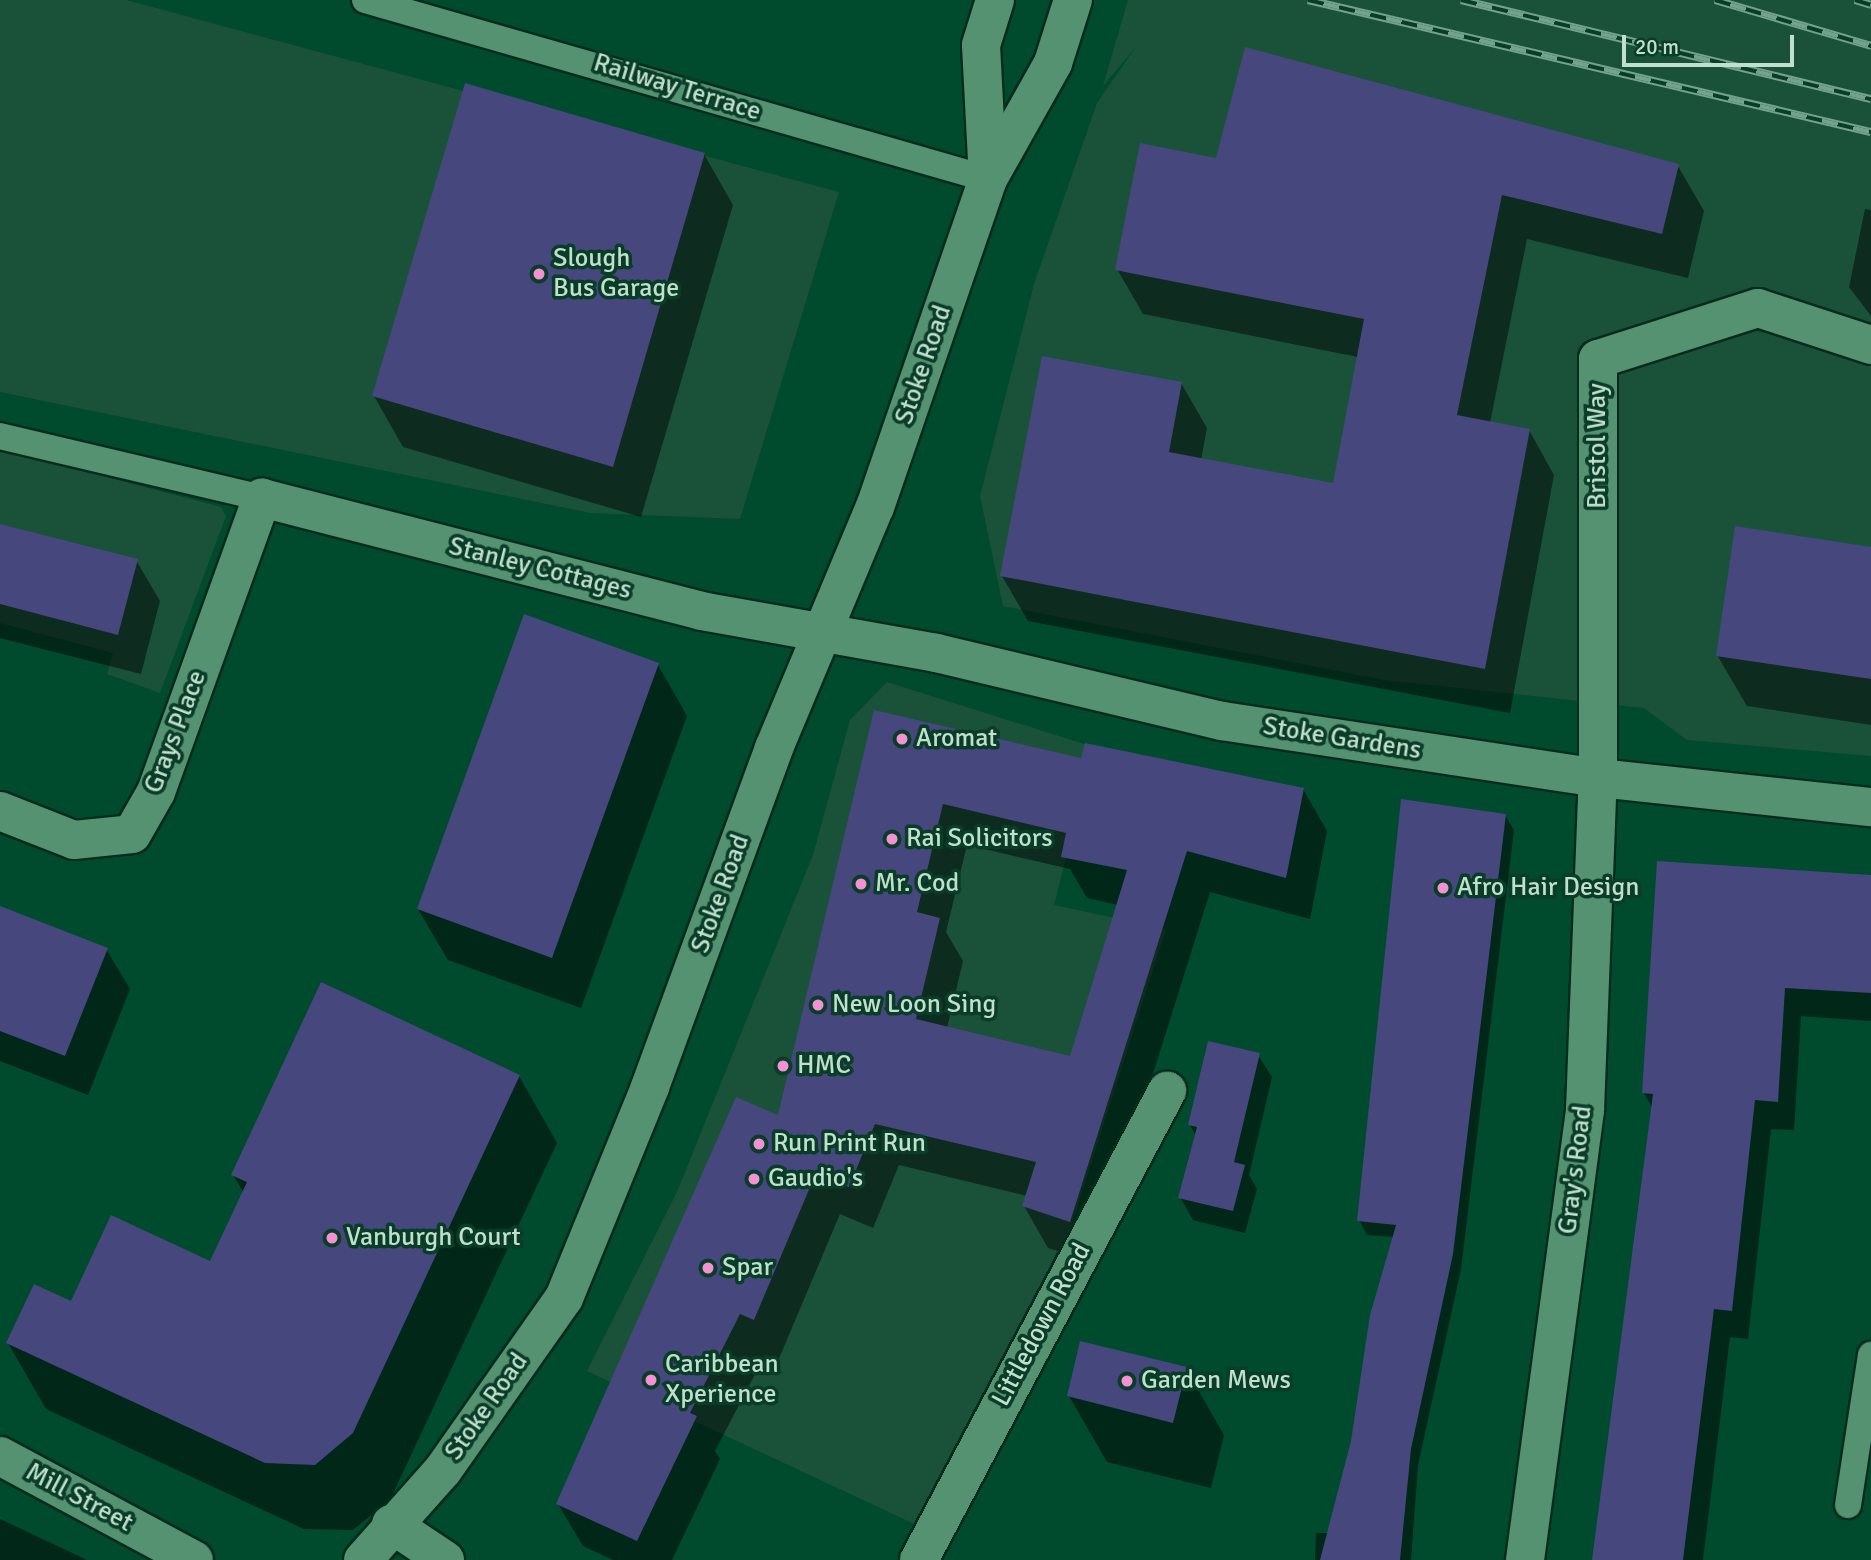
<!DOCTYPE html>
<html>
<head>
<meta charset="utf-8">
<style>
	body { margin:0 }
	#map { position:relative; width:1871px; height:1560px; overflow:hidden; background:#004a2e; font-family:Signika,sans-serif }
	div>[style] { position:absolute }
	.built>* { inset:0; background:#1a5239 }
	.shadow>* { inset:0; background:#0007 }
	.building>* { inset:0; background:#45477d }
	.roads { filter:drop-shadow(2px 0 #092b1c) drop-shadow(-2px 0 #092b1c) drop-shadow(0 2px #092b1c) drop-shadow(0 -2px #092b1c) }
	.lane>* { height:26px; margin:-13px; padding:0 13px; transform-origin:13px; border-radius:13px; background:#549272 }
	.street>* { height:38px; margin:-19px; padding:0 19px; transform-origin:19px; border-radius:19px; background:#549272 }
	.secondary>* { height:38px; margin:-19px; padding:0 19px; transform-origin:19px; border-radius:19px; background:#549272 }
	.rail>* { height:8px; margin-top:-4px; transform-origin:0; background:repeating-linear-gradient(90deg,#093d27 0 16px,#73a38d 0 32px); box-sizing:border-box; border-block:2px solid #73a38d }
	.dots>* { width:19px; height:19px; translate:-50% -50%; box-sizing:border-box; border:4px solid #093d27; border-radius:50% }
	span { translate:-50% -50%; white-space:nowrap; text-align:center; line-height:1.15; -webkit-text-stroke:7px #093d27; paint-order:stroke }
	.street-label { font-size:26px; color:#c0dfcd }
	.poi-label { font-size:26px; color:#c0dfcd }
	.left { translate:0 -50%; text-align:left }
	.scale { position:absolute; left:1622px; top:35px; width:172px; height:32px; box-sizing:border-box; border:4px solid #c0dfcd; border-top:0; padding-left:9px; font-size:21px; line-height:24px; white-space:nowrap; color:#c0dfcd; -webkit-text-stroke:5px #093d27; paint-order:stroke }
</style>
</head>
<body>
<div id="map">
	<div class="built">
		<div style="clip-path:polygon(0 0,126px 0,839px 192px,740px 519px,591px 513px,0 392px)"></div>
		<div style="clip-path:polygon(1128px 0,1871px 0,1871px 756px,1687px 740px,1644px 708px,1384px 680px,1003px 606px,980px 496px,1034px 284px,1097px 103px,1135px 48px,1103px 86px)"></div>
		<div style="clip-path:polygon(0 449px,221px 507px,226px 516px,160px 693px,107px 674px,113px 653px,0 623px)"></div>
		<div style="clip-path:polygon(887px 682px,1094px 747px,1054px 905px,1166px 929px,1066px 1242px,923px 1528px,587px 1371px,677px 1192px,813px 855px,850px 720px)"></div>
	</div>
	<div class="shadow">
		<div style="clip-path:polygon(704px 154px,733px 205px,641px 517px,403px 447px,374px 396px)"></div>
		<div style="clip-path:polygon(1217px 161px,1678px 166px,1704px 211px,1688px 278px,1527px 239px,1490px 423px,1529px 430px,1554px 475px,1510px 713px,1028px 621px,1002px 576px,1181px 383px,1207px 428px,1201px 460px,1334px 485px,1358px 357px,1143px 314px,1117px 269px)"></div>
		<div style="clip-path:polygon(1865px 209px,1871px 210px,1871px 316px,1849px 287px)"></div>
		<div style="clip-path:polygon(0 526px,136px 560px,160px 601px,141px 674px,0 638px)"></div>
		<div style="clip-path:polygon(1871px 548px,1871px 725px,1747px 706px,1717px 655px)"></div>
		<div style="clip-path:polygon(658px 665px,687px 716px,581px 1008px,448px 960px,418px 909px)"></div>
		<div style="clip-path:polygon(evenodd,875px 712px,1083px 760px,1303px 789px,1327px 831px,1310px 919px,1210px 892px,1094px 1262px,1048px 1248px,1024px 1206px,1027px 1196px,899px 1165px,873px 1228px,840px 1214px,778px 1361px,765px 1355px,715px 1451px,720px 1459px,672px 1560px,613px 1560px,583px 1546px,558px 1504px,779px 1117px,875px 712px,967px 845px,1070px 869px,1087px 898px,1118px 905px,1071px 1058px,947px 1028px,963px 961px,946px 932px,967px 845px)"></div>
		<div style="clip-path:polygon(1505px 815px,1514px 830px,1461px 1269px,1418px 1465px,1411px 1560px,1315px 1560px,1316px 1533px,1328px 1533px,1353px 1441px,1394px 1237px,1367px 1235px,1359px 1220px)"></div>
		<div style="clip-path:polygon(1871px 879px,1871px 1021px,1801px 1016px,1794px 1130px,1771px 1129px,1748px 1339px,1730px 1337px,1703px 1560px,1595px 1560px,1653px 1109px,1644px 1093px)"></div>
		<div style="clip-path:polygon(0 908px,106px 949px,130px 989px,88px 1095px,0 1061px)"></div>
		<div style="clip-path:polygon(1258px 1055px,1272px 1077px,1249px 1175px,1257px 1189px,1245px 1233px,1193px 1220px,1180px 1197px,1196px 1136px,1190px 1125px)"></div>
		<div style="clip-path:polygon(519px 1076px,557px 1143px,390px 1500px,353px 1530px,304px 1529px,46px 1409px,8px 1343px,72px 1303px,211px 1263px,244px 1193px,233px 1175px)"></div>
		<div style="clip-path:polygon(1186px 1369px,1224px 1435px,1211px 1488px,1107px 1462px,1069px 1396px)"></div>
		<div style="clip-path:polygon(0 1519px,87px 1560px,0 1560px)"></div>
	</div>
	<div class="building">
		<div style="clip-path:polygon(1245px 47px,1679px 164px,1662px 234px,1502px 195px,1457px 415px,1530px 429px,1485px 669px,1000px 576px,1042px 356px,1182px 382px,1169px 452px,1333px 483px,1364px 319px,1115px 270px,1140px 143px,1216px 158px)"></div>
		<div style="clip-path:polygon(465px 83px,705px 153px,613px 467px,372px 396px)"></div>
		<div style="clip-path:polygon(0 524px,138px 559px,118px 635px,0 604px)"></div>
		<div style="clip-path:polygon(1735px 526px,1871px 547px,1871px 679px,1716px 656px)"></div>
		<div style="clip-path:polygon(524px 614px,659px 663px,552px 958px,417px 909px)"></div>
		<div style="clip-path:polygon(evenodd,874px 710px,1081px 758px,1085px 743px,1304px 788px,1286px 878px,1187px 851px,1070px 1222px,1022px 1206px,1036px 1162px,875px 1124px,849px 1187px,816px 1173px,754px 1320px,740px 1314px,690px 1413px,697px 1416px,637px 1541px,556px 1504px,736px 1097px,778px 1115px,874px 710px,943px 804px,1066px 833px,1061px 857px,1127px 870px,1070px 1056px,916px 1019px,940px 918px,917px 912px,943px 804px)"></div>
		<div style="clip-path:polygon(1401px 799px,1506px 814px,1453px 1254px,1411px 1449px,1400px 1560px,1320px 1560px,1351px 1441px,1370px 1315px,1396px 1225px,1357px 1221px)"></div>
		<div style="clip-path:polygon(1657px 861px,1871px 875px,1871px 993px,1785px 988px,1778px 1102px,1755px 1100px,1732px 1311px,1714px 1309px,1683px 1560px,1592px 1560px,1653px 1094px,1642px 1093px)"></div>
		<div style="clip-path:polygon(0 906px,108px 948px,65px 1056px,0 1031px)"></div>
		<div style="clip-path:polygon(321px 982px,520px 1075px,353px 1433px,315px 1465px,265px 1463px,6px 1343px,34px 1284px,71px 1301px,111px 1215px,210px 1261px,247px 1182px,231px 1175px)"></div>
		<div style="clip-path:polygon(1208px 1041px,1260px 1053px,1234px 1162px,1245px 1165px,1233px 1211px,1178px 1198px,1197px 1127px,1188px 1125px)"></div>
		<div style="clip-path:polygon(1080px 1341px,1187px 1367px,1173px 1423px,1067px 1396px)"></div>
	</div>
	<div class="roads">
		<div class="lane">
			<div style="left:365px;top:0;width:648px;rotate:16.03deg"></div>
			<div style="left:0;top:436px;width:269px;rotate:13.3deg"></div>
			<div style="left:1848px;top:1505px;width:152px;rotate:-81.3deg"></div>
		</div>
		<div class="street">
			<div style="left:0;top:811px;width:79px;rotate:21.4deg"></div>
			<div style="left:74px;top:840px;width:58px;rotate:-5.9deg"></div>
			<div style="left:132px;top:834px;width:48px;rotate:-60.3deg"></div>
			<div style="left:156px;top:792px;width:313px;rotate:-70.2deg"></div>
			<div style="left:262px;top:498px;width:453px;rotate:14.4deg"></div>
			<div style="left:701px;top:611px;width:239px;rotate:10.1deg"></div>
			<div style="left:936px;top:653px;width:294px;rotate:13.4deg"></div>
			<div style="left:1222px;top:721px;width:380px;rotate:8.6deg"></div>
			<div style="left:1598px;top:778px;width:275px;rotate:6.1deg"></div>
			<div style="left:0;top:1456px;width:220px;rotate:28.2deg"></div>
			<div style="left:391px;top:1524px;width:65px;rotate:33.7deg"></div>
			<div style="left:919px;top:1560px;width:531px;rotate:-62.13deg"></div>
			<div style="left:1525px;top:1560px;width:454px;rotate:-82.4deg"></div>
			<div style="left:1585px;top:1110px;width:332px;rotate:-87.8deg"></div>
			<div style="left:1598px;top:778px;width:419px;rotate:-90deg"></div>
			<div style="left:1598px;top:359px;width:168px;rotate:-17.7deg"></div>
			<div style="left:1758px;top:308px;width:119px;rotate:18.1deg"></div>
		</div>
		<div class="secondary">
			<div style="left:988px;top:179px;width:134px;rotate:-93deg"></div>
			<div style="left:981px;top:45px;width:47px;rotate:-72.7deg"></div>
			<div style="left:363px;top:1560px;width:120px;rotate:-48.4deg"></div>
			<div style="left:443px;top:1470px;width:210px;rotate:-54.9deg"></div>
			<div style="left:564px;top:1298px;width:228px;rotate:-67.8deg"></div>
			<div style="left:650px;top:1087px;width:361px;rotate:-69.9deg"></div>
			<div style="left:774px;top:748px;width:261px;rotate:-67.3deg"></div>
			<div style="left:875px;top:507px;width:347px;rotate:-71deg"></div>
			<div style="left:988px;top:179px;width:133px;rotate:-60.7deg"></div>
			<div style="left:1053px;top:63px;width:66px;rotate:-72.4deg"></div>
		</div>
	</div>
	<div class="rail">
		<div style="left:1308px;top:0;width:578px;rotate:13.2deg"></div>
		<div style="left:1461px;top:0;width:422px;rotate:13.6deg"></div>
		<div style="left:1715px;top:0;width:163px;rotate:16.4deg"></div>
		<div style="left:1855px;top:0;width:17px;rotate:17deg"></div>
	</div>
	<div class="dots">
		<div style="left:539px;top:274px;background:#f491d4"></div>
		<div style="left:902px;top:739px;background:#f491d4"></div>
		<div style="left:892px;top:839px;background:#f491d4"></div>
		<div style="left:861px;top:884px;background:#f491d4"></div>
		<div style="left:1443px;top:888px;background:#f491d4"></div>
		<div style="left:818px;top:1005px;background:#f491d4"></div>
		<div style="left:783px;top:1066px;background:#f491d4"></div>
		<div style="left:759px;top:1144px;background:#f491d4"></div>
		<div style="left:754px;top:1179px;background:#f491d4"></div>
		<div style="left:332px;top:1238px;background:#f491d4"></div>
		<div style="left:708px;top:1268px;background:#f491d4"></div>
		<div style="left:651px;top:1380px;background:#f491d4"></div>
		<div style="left:1127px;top:1381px;background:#f491d4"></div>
	</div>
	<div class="street-label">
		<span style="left:677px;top:88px;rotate:17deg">Railway Terrace</span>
		<span style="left:924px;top:365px;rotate:-71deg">Stoke Road</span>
		<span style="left:1598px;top:446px;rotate:-90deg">Bristol Way</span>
		<span style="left:540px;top:569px;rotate:14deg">Stanley Cottages</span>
		<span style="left:176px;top:732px;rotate:-69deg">Grays Place</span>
		<span style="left:1342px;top:739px;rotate:9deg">Stoke Gardens</span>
		<span style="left:721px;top:894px;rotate:-70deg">Stoke Road</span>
		<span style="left:1576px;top:1170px;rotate:-83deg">Gray's Road</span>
		<span style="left:1042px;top:1325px;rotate:-62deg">Littledown Road</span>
		<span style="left:487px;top:1407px;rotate:-55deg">Stoke Road</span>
		<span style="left:79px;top:1498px;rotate:28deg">Mill Street</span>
	</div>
	<div class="poi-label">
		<span class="left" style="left:553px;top:274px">Slough<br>Bus Garage</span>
		<span class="left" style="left:916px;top:739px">Aromat</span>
		<span class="left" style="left:906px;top:839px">Rai Solicitors</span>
		<span class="left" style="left:875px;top:884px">Mr. Cod</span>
		<span class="left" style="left:1457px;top:888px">Afro Hair Design</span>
		<span class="left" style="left:832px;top:1005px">New Loon Sing</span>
		<span class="left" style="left:797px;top:1066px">HMC</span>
		<span class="left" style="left:773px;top:1144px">Run Print Run</span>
		<span class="left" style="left:768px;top:1179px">Gaudio's</span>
		<span class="left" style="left:346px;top:1238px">Vanburgh Court</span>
		<span class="left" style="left:722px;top:1268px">Spar</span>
		<span class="left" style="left:665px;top:1380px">Caribbean<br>Xperience</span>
		<span class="left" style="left:1141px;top:1381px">Garden Mews</span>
	</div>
	<div class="scale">20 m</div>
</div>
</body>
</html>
